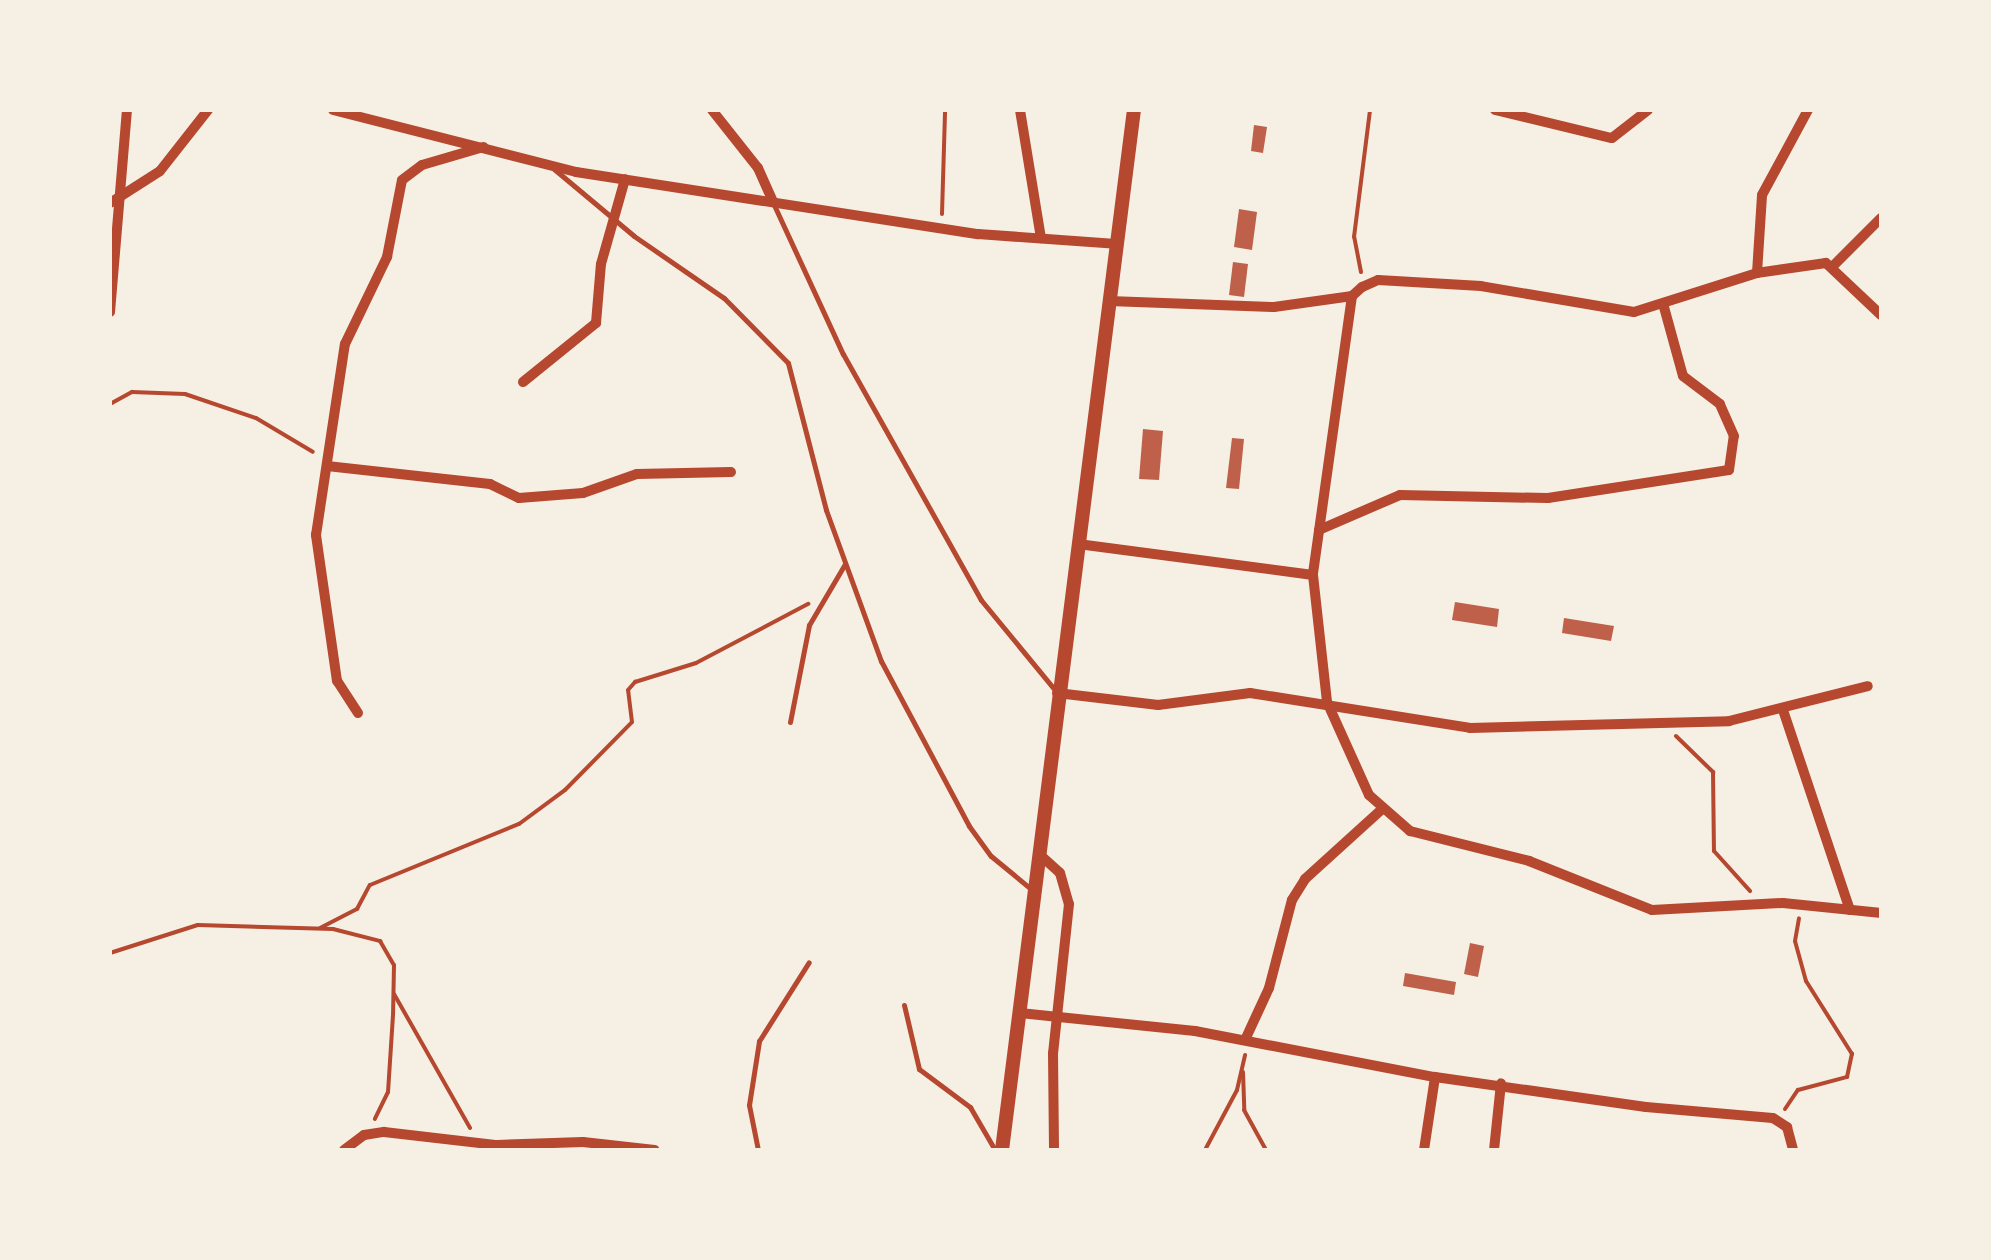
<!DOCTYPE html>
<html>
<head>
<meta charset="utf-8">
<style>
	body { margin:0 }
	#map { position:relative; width:1991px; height:1260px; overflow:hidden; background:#f6efe4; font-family:Commissioner,sans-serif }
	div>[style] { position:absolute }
	.building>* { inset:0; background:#bf614a }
	.path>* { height:4px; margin:-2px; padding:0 2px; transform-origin:2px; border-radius:2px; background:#b5482f }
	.service>* { height:5px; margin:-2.5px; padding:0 2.5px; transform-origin:2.5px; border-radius:2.5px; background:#b5482f }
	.minor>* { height:10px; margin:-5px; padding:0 5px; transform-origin:5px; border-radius:5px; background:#b5482f }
	.secondary>* { height:14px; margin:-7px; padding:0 7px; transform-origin:7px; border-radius:7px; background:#b5482f }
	span { translate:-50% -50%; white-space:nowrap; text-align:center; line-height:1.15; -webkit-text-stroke:8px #f6efe4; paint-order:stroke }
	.frame { position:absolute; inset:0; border:112px solid #f6efe4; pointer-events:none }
</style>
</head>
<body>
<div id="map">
	<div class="building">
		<div style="clip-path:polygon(1254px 125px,1267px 127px,1263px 153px,1251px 151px)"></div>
		<div style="clip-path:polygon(1239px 209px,1257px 212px,1252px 250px,1234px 247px)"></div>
		<div style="clip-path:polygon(1233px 262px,1248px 264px,1244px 297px,1229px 295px)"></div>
		<div style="clip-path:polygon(1143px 429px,1163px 431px,1159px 480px,1139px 479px)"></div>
		<div style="clip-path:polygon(1232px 438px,1244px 439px,1239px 489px,1226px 488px)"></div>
		<div style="clip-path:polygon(1455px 602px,1499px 609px,1497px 627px,1452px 620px)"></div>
		<div style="clip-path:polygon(1564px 618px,1614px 626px,1611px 641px,1562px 633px)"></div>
		<div style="clip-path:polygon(1470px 943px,1484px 946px,1478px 977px,1464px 974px)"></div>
		<div style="clip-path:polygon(1405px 973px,1456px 982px,1454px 995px,1403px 986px)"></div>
	</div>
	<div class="path">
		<div style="left:942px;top:214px;width:104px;rotate:-88.3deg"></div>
		<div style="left:1361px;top:272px;width:36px;rotate:-101deg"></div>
		<div style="left:1354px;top:237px;width:128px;rotate:-82.8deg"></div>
		<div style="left:110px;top:404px;width:25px;rotate:-29deg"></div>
		<div style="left:132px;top:392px;width:53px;rotate:2.2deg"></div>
		<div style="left:185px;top:394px;width:75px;rotate:18.7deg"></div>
		<div style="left:256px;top:418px;width:66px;rotate:30.8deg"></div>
		<div style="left:1676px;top:736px;width:52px;rotate:44.2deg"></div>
		<div style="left:1713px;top:772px;width:79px;rotate:89.3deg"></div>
		<div style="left:1714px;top:851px;width:54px;rotate:48deg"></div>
		<div style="left:320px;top:928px;width:42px;rotate:-27.2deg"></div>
		<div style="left:357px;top:909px;width:27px;rotate:-62deg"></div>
		<div style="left:370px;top:885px;width:161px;rotate:-22.3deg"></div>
		<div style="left:519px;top:824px;width:57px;rotate:-36.5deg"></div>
		<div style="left:565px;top:790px;width:95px;rotate:-45.4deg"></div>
		<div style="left:632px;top:722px;width:32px;rotate:-97deg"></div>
		<div style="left:628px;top:690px;width:11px;rotate:-49deg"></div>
		<div style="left:635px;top:682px;width:64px;rotate:-17.3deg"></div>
		<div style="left:696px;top:663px;width:127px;rotate:-27.8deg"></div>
		<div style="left:110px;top:953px;width:92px;rotate:-17.7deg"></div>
		<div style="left:198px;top:925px;width:135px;rotate:1.7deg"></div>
		<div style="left:333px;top:929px;width:49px;rotate:14.3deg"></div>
		<div style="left:380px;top:941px;width:28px;rotate:60deg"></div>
		<div style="left:394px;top:965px;width:50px;rotate:91.1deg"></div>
		<div style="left:393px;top:1015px;width:77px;rotate:93.7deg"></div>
		<div style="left:388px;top:1092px;width:30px;rotate:116deg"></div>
		<div style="left:394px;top:994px;width:154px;rotate:60.4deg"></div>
		<div style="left:1243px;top:1072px;width:38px;rotate:88deg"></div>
		<div style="left:1244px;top:1110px;width:46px;rotate:61.2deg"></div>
		<div style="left:1785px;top:1109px;width:23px;rotate:-56deg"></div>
		<div style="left:1798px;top:1090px;width:51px;rotate:-14.9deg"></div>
		<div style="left:1847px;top:1077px;width:24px;rotate:-78deg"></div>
		<div style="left:1852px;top:1054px;width:86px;rotate:-122.2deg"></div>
		<div style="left:1806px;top:981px;width:41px;rotate:-105.4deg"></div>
		<div style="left:1795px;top:941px;width:23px;rotate:-80deg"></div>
		<div style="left:1205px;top:1150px;width:68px;rotate:-61.9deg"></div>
		<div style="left:1237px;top:1090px;width:36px;rotate:-77deg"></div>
	</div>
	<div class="service">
		<div style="left:554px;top:169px;width:104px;rotate:39.9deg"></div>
		<div style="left:634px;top:236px;width:109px;rotate:34.6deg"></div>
		<div style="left:724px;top:298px;width:91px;rotate:45.4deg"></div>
		<div style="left:788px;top:363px;width:152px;rotate:75.5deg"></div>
		<div style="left:826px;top:510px;width:161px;rotate:70deg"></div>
		<div style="left:881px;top:661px;width:187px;rotate:61.9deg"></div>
		<div style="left:969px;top:826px;width:37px;rotate:54deg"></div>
		<div style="left:991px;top:856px;width:52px;rotate:39.5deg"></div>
		<div style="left:774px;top:205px;width:164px;rotate:65.2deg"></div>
		<div style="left:843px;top:354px;width:282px;rotate:60.7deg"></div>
		<div style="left:981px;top:600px;width:117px;rotate:50.6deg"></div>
		<div style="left:790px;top:722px;width:99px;rotate:-78.9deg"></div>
		<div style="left:809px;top:625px;width:71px;rotate:-59.5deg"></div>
		<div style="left:904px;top:1005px;width:66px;rotate:76.8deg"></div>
		<div style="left:919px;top:1069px;width:64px;rotate:36.7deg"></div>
		<div style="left:970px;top:1107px;width:50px;rotate:59.8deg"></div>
		<div style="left:758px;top:1150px;width:46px;rotate:-101.3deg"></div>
		<div style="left:749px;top:1105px;width:65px;rotate:-81.1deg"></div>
		<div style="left:759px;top:1041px;width:93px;rotate:-57.7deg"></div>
	</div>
	<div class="minor">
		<div style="left:333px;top:110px;width:251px;rotate:14.3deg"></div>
		<div style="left:576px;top:172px;width:407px;rotate:8.8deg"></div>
		<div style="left:978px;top:234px;width:138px;rotate:4.1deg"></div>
		<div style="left:712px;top:110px;width:74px;rotate:51.6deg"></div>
		<div style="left:758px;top:168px;width:37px;rotate:66deg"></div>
		<div style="left:1020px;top:110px;width:130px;rotate:80.7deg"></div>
		<div style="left:1495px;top:110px;width:120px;rotate:13.5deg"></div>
		<div style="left:1612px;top:138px;width:46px;rotate:-37.9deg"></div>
		<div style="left:110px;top:203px;width:59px;rotate:-32.6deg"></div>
		<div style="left:160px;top:171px;width:78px;rotate:-51.8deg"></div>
		<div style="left:1834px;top:265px;width:66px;rotate:-45deg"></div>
		<div style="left:1757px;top:273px;width:78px;rotate:-86.3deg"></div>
		<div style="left:1762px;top:195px;width:97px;rotate:-61.6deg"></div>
		<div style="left:1109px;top:301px;width:165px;rotate:2.1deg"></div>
		<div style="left:1274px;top:307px;width:79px;rotate:-8deg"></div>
		<div style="left:110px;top:312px;width:203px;rotate:-85.2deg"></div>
		<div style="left:1881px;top:315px;width:76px;rotate:-136.6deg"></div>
		<div style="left:1826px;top:263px;width:70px;rotate:171.8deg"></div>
		<div style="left:1757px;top:273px;width:129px;rotate:162.4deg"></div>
		<div style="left:1634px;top:312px;width:155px;rotate:-170.4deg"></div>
		<div style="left:1481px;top:286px;width:103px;rotate:-176.7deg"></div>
		<div style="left:1378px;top:280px;width:17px;rotate:156deg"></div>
		<div style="left:1362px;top:287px;width:13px;rotate:138deg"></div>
		<div style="left:1352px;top:296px;width:282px;rotate:98deg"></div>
		<div style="left:1313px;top:575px;width:128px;rotate:83.7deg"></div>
		<div style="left:1327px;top:702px;width:102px;rotate:65.7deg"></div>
		<div style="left:1369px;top:795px;width:55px;rotate:41.3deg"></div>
		<div style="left:1410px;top:831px;width:123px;rotate:14.1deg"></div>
		<div style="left:1529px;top:861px;width:132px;rotate:21.7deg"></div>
		<div style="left:1652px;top:910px;width:131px;rotate:-3.1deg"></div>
		<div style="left:1783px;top:903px;width:99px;rotate:5.8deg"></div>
		<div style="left:523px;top:382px;width:94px;rotate:-38.9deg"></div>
		<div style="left:596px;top:323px;width:59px;rotate:-85.2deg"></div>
		<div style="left:601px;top:264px;width:88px;rotate:-74.2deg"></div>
		<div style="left:327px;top:466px;width:164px;rotate:6.3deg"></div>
		<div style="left:490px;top:484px;width:32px;rotate:26deg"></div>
		<div style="left:519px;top:498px;width:64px;rotate:-4.5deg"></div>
		<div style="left:583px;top:493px;width:57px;rotate:-19.4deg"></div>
		<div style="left:637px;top:474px;width:94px;rotate:-1.2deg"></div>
		<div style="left:1319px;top:530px;width:88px;rotate:-23.4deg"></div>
		<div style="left:1400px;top:495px;width:148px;rotate:1.2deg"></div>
		<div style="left:1548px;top:498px;width:183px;rotate:-8.8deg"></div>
		<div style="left:1729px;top:470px;width:34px;rotate:-82deg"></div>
		<div style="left:1734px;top:436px;width:35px;rotate:-114deg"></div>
		<div style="left:1720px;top:404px;width:46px;rotate:-142.9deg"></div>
		<div style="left:1683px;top:376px;width:72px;rotate:-105.4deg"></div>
		<div style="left:1078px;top:544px;width:237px;rotate:7.5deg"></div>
		<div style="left:1057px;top:693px;width:102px;rotate:6.8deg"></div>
		<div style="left:1158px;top:705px;width:93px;rotate:-7.4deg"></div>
		<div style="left:1250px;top:693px;width:223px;rotate:9deg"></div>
		<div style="left:1470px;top:728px;width:259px;rotate:-1.5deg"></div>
		<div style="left:1729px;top:721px;width:143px;rotate:-14.1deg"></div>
		<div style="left:1783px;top:710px;width:211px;rotate:71.5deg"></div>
		<div style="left:358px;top:713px;width:38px;rotate:-123deg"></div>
		<div style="left:337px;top:681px;width:148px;rotate:-98.2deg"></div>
		<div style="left:316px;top:535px;width:193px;rotate:-81.4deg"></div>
		<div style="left:345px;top:344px;width:97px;rotate:-64.2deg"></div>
		<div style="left:387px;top:257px;width:78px;rotate:-79deg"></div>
		<div style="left:402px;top:180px;width:25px;rotate:-37deg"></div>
		<div style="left:422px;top:165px;width:64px;rotate:-16.4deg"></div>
		<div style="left:1039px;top:854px;width:28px;rotate:42deg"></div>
		<div style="left:1060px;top:873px;width:32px;rotate:74deg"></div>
		<div style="left:1069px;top:904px;width:150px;rotate:96.1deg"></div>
		<div style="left:1053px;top:1053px;width:97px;rotate:89.4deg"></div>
		<div style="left:1020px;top:1013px;width:176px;rotate:5.9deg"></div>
		<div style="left:1195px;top:1031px;width:244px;rotate:10.9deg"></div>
		<div style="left:1435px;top:1077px;width:213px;rotate:8.1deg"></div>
		<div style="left:1646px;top:1107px;width:127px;rotate:5deg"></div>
		<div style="left:1773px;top:1118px;width:17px;rotate:33deg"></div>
		<div style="left:1787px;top:1127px;width:24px;rotate:75deg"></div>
		<div style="left:1245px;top:1040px;width:57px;rotate:-65.2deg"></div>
		<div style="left:1269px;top:988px;width:91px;rotate:-75.4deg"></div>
		<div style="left:1292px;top:900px;width:25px;rotate:-58deg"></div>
		<div style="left:1305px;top:879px;width:103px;rotate:-42.2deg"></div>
		<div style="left:344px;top:1150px;width:25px;rotate:-37deg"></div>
		<div style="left:364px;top:1135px;width:20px;rotate:-9deg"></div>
		<div style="left:384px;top:1132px;width:114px;rotate:6.6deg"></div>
		<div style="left:497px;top:1145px;width:86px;rotate:-2deg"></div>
		<div style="left:583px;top:1142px;width:72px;rotate:6.3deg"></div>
		<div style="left:1424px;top:1150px;width:74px;rotate:-81.4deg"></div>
		<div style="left:1494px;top:1150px;width:67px;rotate:-84deg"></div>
	</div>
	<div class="secondary">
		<div style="left:1002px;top:1150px;width:1048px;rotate:-82.77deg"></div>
	</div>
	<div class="frame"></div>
</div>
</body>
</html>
